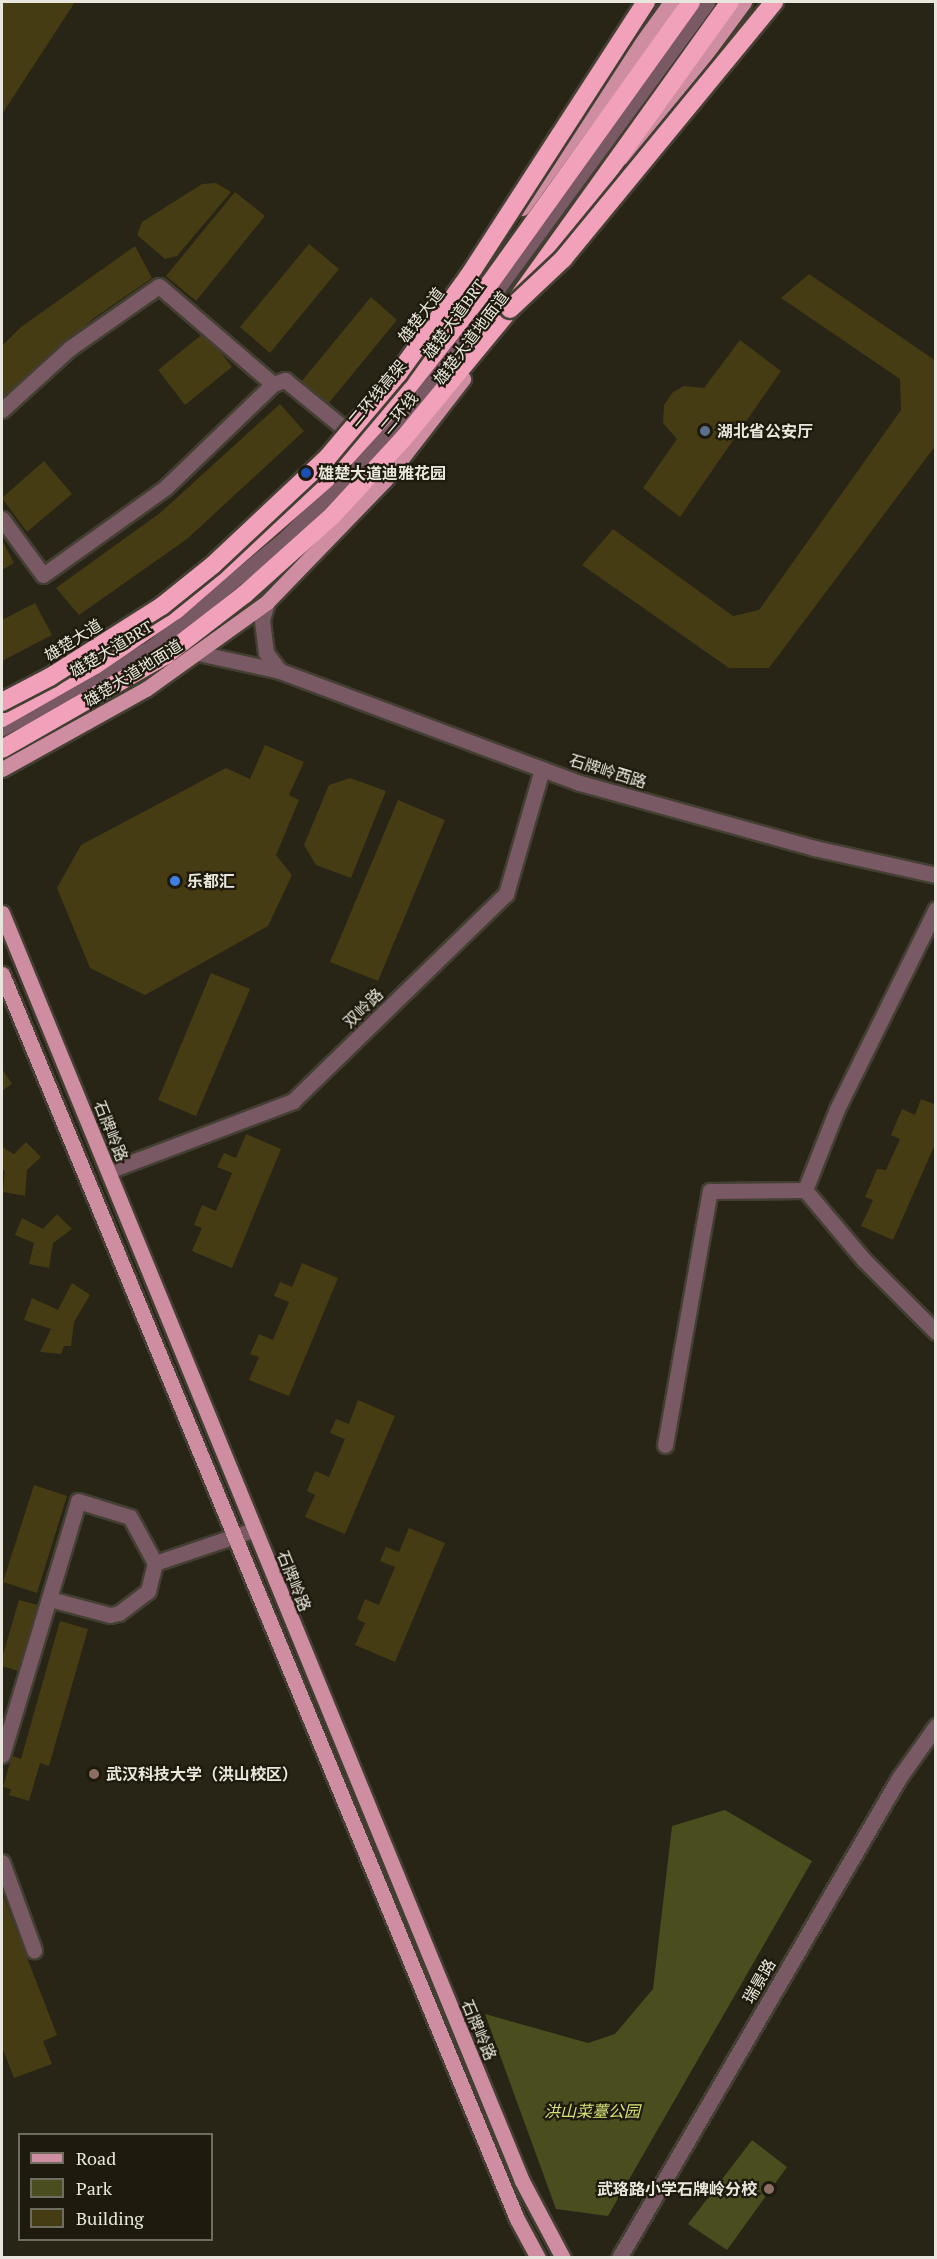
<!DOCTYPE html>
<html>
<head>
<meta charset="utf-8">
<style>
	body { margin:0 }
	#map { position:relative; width:937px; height:2259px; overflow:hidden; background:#282416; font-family:"PT Serif","Noto Sans SC",serif }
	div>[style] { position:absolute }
	.green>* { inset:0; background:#4a4e1e }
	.building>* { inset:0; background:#463c13 }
	.roads { filter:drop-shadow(2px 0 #433f32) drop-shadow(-2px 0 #433f32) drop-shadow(0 2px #433f32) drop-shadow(0 -2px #433f32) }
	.minor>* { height:15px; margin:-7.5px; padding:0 7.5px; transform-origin:7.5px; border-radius:7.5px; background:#795963 }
	.major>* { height:15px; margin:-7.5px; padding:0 7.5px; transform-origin:7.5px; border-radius:7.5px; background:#cf8da2 }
	.highway>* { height:18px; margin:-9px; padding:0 9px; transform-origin:9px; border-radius:9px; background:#f1a1ba }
	.bridges { filter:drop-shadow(2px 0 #433f32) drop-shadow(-2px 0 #433f32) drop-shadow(0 2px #433f32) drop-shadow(0 -2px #433f32) }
	.highway-bridge>* { height:18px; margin:-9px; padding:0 9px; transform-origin:9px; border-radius:9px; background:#f1a1ba }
	.dots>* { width:16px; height:16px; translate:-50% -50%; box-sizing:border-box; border:3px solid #1e1a0d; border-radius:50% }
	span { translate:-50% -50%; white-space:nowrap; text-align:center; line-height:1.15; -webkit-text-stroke:4.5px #1e1a0d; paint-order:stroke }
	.street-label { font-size:16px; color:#e9e7dd }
	.poi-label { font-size:16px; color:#e9e7dd; font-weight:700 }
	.left { translate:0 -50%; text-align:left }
	.right { translate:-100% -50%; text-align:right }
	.park-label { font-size:16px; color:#d7e179; font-style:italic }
	.frame { position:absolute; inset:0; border:3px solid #e9e7dd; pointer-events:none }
	.legend { position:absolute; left:18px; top:2133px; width:195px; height:108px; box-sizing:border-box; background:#1e1a0d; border:2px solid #6f6c60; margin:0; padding:8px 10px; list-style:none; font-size:18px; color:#e9e7dd }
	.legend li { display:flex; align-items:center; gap:12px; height:30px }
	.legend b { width:30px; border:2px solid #6f6c60 }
</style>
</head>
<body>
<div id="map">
	<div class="green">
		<div style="clip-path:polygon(725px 1810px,812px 1861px,608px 2216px,556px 2209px,485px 2014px,588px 2043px,615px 2034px,653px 1989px,672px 1826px)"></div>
		<div style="clip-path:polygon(752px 2140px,787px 2167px,727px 2250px,688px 2224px)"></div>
	</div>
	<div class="building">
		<div style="clip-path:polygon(4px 2px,75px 2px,2px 114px,2px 5px)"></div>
		<div style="clip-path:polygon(216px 183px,231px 192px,177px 256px,165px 259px,137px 235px,142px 222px,202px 184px)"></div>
		<div style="clip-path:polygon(235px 192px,265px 216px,196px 301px,166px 276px)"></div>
		<div style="clip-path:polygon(309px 244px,339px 269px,270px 353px,240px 327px)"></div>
		<div style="clip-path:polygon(135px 246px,152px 278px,94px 318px,2px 397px,2px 346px,21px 327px)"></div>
		<div style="clip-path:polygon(809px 274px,936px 361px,936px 445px,769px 668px,729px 668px,582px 565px,613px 529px,733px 616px,759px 610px,901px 410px,900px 379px,781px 298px)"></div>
		<div style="clip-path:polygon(371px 297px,397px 320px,328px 404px,301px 382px)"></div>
		<div style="clip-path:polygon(205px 332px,232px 367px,185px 405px,158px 370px)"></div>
		<div style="clip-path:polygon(740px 340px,781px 371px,680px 517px,643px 488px,677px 439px,663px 423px,664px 405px,673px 392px,684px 386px,704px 388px)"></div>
		<div style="clip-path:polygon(280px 404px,304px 431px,187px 539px,79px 615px,56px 588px,160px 513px)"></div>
		<div style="clip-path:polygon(44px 461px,72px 494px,27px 532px,2px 498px)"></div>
		<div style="clip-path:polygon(2px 540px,14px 563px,2px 570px)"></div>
		<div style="clip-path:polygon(35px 603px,52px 635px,2px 661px,2px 620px)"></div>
		<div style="clip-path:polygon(265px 745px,304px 762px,289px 795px,299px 800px,276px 855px,292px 875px,268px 926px,145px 995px,90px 968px,57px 888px,81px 845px,226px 768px,250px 779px)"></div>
		<div style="clip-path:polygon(350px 778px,386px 791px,351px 878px,316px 865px,304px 845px,329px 785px)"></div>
		<div style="clip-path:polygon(398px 800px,445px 820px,378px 981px,330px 962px)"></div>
		<div style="clip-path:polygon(211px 973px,250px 989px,196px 1116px,158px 1100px)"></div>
		<div style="clip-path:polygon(2px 1069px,12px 1084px,2px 1091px)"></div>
		<div style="clip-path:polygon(921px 1099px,936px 1105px,936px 1142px,893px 1240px,861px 1226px,873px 1200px,865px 1197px,877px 1169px,886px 1170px,900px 1139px,891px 1135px,902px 1109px,915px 1115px)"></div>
		<div style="clip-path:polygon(246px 1134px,281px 1149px,232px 1268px,192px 1251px,202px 1228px,194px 1225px,202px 1205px,216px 1211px,232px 1173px,217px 1167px,224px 1153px,236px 1158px)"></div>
		<div style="clip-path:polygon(26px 1142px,41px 1157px,27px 1170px,25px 1196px,3px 1192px,5px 1171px,2px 1169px,2px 1147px,14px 1154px)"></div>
		<div style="clip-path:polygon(57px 1214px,72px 1229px,53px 1243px,49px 1268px,29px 1264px,34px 1243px,15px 1235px,22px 1218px,43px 1229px)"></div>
		<div style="clip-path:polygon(302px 1263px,338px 1278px,289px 1396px,249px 1380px,259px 1357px,250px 1354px,259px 1334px,273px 1340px,289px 1302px,274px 1296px,280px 1282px,292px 1287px)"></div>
		<div style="clip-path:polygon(72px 1283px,90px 1295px,74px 1322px,71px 1346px,64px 1346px,61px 1354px,40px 1352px,51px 1329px,24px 1320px,32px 1298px,58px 1310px)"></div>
		<div style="clip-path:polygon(358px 1400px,395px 1416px,345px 1534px,305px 1517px,315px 1495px,307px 1491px,315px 1471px,329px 1477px,345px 1439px,330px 1433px,336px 1419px,349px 1424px)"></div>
		<div style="clip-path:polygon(34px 1485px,67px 1496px,37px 1593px,3px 1582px)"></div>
		<div style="clip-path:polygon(409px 1528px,445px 1543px,395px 1662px,355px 1645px,365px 1623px,357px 1619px,365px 1599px,379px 1605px,395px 1567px,380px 1561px,386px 1547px,399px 1552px)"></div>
		<div style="clip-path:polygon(19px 1600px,38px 1605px,18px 1671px,2px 1666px,2px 1658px)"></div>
		<div style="clip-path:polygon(60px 1621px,88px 1629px,49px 1766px,40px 1763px,29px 1801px,9px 1795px,11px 1789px,3px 1787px,12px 1756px,21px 1759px)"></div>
		<div style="clip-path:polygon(2px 1893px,57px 2035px,43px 2041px,52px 2064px,14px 2078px,2px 2047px)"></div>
	</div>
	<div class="roads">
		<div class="minor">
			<div style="left:2px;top:410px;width:92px;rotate:-42.4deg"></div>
			<div style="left:70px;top:348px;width:108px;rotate:-34.9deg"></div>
			<div style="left:159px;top:286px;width:150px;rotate:40.7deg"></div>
			<div style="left:2px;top:519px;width:69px;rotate:53.8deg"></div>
			<div style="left:43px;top:575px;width:150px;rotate:-35.5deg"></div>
			<div style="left:165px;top:488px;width:150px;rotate:-43.9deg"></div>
			<div style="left:273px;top:384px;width:13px;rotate:-18deg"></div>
			<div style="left:285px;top:380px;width:84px;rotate:39.2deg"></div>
			<div style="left:198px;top:653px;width:84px;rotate:12.4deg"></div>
			<div style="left:280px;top:671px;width:23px;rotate:-128deg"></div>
			<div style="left:266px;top:653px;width:33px;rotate:-97deg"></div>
			<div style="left:262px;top:620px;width:19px;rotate:-74deg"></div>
			<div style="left:280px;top:671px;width:320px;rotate:20.5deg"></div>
			<div style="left:580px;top:783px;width:243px;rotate:15.5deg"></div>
			<div style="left:814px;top:848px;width:125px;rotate:12.5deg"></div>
			<div style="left:2px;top:728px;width:101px;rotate:-26.6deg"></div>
			<div style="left:92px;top:683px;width:71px;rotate:-31.2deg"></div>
			<div style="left:153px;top:646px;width:168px;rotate:-39.2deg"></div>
			<div style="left:283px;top:540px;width:81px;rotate:-44.5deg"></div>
			<div style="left:341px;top:483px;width:125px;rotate:-48.6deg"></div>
			<div style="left:424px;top:389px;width:479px;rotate:-53.8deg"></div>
			<div style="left:108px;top:1171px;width:198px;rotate:-20.7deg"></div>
			<div style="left:293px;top:1101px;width:297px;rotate:-44.2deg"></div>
			<div style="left:506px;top:894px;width:130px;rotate:-73.9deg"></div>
			<div style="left:805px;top:1190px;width:92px;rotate:49.9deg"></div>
			<div style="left:864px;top:1260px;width:102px;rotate:45deg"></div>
			<div style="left:665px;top:1445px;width:258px;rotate:-80deg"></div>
			<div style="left:710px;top:1191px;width:95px;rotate:-0.6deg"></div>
			<div style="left:805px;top:1190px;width:87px;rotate:-68.4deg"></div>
			<div style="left:837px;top:1109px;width:223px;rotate:-63.7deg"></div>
			<div style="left:50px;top:1599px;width:62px;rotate:14.9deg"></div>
			<div style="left:110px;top:1615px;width:9px;rotate:-13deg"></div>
			<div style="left:119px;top:1613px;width:36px;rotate:-37deg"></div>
			<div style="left:148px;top:1591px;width:29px;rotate:-76deg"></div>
			<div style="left:155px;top:1563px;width:103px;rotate:-18.6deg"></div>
			<div style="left:2px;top:1755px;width:265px;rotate:-73.3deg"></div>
			<div style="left:78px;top:1501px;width:54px;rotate:17.1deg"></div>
			<div style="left:130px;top:1517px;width:52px;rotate:61.5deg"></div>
			<div style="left:2px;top:1862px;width:94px;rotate:70deg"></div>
			<div style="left:619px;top:2258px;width:556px;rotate:-59.74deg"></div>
			<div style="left:899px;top:1778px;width:64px;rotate:-54.6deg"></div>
		</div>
		<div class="major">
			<div style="left:629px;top:158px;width:194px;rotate:-53.6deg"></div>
			<div style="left:522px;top:208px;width:254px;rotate:-54.1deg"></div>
			<div style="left:2px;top:769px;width:165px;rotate:-29.1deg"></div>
			<div style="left:146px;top:689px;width:149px;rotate:-35.7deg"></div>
			<div style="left:267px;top:602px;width:170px;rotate:-46deg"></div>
			<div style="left:385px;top:480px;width:128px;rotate:-52.3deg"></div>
			<div style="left:2px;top:913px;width:1370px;rotate:67.7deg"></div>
			<div style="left:522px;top:2181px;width:87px;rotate:62deg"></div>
			<div style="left:2px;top:974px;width:1347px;rotate:67.53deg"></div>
			<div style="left:517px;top:2219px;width:44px;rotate:61.7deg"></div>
		</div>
		<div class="highway">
			<div style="left:2px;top:718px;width:107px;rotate:-29.7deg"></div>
			<div style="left:95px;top:665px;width:98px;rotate:-34.2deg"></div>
			<div style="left:176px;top:610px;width:199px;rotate:-41.1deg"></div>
			<div style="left:326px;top:479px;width:104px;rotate:-47.7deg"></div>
			<div style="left:396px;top:402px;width:152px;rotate:-51.7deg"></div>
			<div style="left:490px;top:283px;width:345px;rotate:-54.4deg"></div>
			<div style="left:2px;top:749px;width:189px;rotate:-29.8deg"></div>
			<div style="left:166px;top:655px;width:100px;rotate:-37.7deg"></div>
			<div style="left:245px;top:594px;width:117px;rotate:-41.9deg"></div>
			<div style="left:332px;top:516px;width:105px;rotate:-47.3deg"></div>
			<div style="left:403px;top:439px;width:168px;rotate:-50.5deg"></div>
			<div style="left:510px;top:309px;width:378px;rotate:-54.4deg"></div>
		</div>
	</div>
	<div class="bridges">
		<div class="highway-bridge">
			<div style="left:510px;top:309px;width:73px;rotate:-43.3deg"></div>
			<div style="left:563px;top:259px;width:333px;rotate:-50.6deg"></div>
			<div style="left:2px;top:702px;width:54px;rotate:-27.5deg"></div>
			<div style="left:50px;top:677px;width:133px;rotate:-32.4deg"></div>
			<div style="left:162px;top:606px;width:65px;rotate:-38.8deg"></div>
			<div style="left:213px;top:565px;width:158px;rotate:-43.2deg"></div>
			<div style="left:328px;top:457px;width:109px;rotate:-49.9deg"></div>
			<div style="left:398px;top:374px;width:120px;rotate:-54.2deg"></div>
			<div style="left:468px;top:277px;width:328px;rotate:-57.1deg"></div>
		</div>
	</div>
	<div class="dots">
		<div style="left:705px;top:431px;background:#5c6f8a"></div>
		<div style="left:306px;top:473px;background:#1a4fb4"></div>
		<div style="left:175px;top:881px;background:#3f7fe0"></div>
		<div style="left:94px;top:1774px;background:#8d6e63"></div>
		<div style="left:769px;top:2189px;background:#8d6e63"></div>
	</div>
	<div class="street-label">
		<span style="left:421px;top:315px;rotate:-53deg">雄楚大道</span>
		<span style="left:454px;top:319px;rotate:-54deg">雄楚大道BRT</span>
		<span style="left:471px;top:338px;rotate:-53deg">雄楚大道地面道</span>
		<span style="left:377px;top:393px;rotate:-50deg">二环线高架</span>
		<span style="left:399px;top:413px;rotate:-50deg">二环线</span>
		<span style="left:73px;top:640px;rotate:-32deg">雄楚大道</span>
		<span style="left:111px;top:649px;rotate:-31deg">雄楚大道BRT</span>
		<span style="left:133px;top:673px;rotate:-32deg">雄楚大道地面道</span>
		<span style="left:608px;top:771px;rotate:17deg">石牌岭西路</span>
		<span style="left:363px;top:1008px;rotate:-44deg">双岭路</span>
		<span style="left:111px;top:1131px;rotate:68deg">石牌岭路</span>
		<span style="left:294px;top:1581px;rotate:68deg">石牌岭路</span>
		<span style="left:759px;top:1981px;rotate:-60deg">瑞景路</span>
		<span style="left:479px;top:2030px;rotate:67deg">石牌岭路</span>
	</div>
	<div class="poi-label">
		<span class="left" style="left:717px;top:431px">湖北省公安厅</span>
		<span class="left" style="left:318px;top:473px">雄楚大道迪雅花园</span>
		<span class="left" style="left:187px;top:881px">乐都汇</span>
		<span class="left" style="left:106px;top:1774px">武汉科技大学（洪山校区）</span>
		<span class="right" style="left:757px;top:2189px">武珞路小学石牌岭分校</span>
	</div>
	<div class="park-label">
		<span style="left:592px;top:2111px">洪山菜薹公园</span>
	</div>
	<div class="frame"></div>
	<ul class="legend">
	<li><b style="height:8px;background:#cf8da2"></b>Road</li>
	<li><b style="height:16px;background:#4a4e1e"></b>Park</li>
	<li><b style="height:16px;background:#463c13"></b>Building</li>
	</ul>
</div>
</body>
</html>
